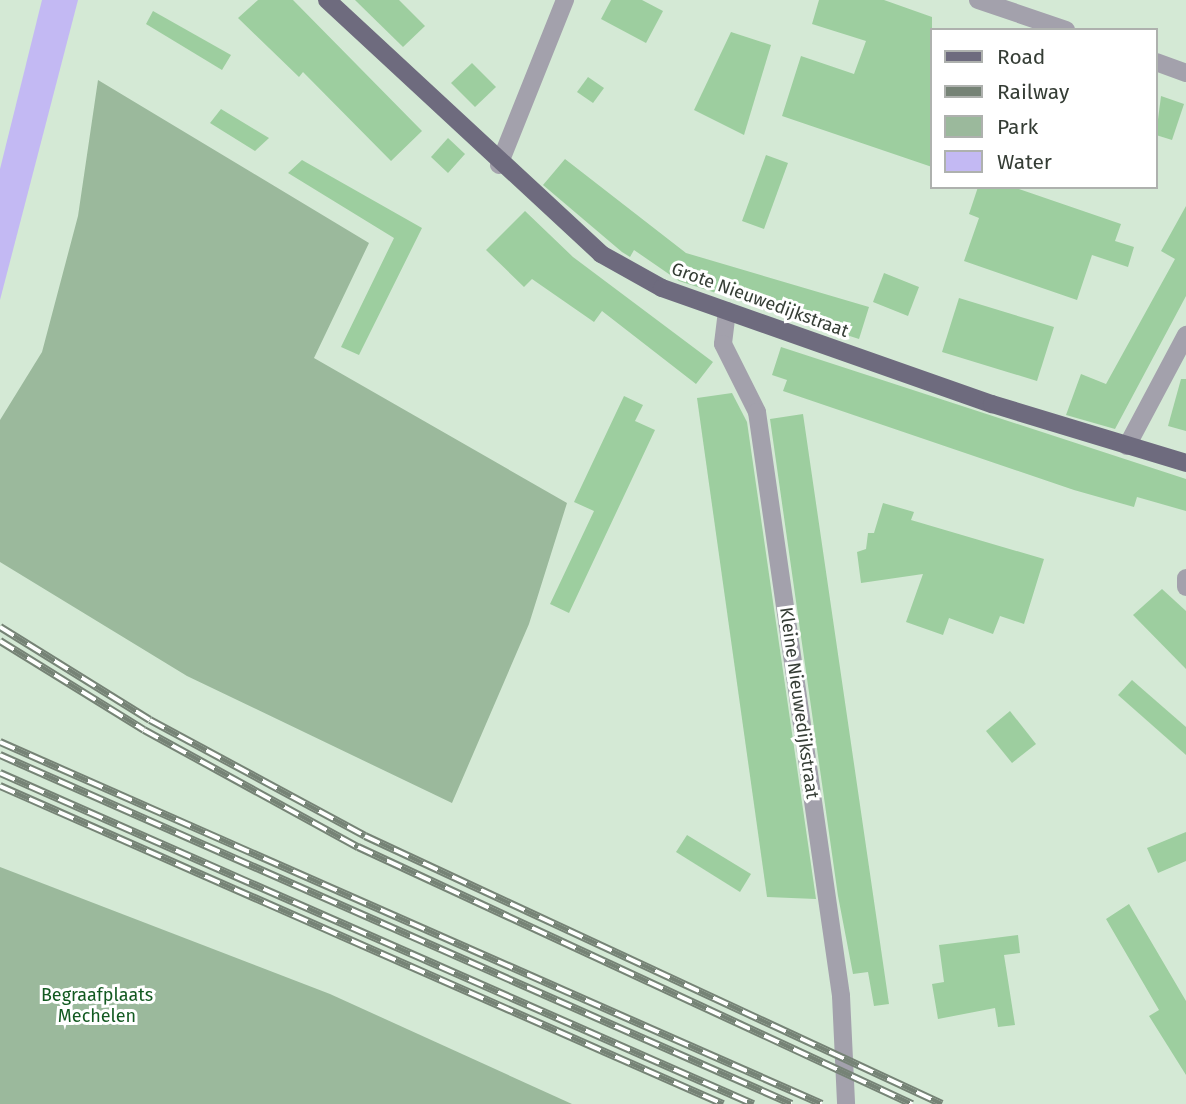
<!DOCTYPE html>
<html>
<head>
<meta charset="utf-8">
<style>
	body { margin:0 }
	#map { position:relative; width:1186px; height:1104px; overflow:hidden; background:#d4e9d5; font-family:"Fira Sans",sans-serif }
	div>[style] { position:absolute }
	.green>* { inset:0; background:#9bb99c }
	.water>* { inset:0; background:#c3b9f3 }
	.building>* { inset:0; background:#9dce9f }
	.minor>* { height:18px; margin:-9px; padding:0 9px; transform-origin:9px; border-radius:9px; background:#a3a1ac }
	.major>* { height:18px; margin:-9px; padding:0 9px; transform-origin:9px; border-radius:9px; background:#6e6b7e }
	.rail>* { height:8px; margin-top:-4px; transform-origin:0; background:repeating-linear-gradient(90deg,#fff 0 16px,#768376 0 32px); box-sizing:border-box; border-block:2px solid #768376 }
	span { translate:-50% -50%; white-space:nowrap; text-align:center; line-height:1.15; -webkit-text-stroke:6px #fff; paint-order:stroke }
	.street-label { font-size:18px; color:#353d35 }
	.park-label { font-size:18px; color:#135a21 }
	.legend { position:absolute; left:930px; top:28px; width:228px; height:161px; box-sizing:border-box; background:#fff; border:2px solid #aeb1ae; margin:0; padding:9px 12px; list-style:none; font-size:21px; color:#353d35 }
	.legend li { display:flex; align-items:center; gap:14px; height:35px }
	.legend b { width:35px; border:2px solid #aeb1ae }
</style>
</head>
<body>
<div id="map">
	<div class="green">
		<div style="clip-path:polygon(98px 80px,369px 243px,314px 358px,567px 503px,529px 624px,452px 803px,187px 676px,0 562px,0 420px,42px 352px,78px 216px)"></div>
		<div style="clip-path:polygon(0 867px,330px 994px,572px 1104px,0 1104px)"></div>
	</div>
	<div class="water">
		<div style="clip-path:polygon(42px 0,78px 0,0 300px,0 169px)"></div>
	</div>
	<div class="building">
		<div style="clip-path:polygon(258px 0,293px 0,422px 131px,391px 161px,303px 72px,299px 77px,238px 18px)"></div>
		<div style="clip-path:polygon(355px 0,399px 0,425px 26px,403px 47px)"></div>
		<div style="clip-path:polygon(611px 0,642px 0,663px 11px,646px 43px,601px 19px)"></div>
		<div style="clip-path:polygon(819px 0,884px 0,932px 17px,932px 167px,782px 116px,801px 56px,854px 74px,866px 41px,812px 24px)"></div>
		<div style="clip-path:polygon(153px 11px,231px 55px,222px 70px,146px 24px)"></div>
		<div style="clip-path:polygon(731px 32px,771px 45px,744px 135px,694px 110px)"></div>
		<div style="clip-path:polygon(472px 63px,496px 87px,475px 107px,451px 83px)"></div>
		<div style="clip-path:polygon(588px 77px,604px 88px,593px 103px,577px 92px)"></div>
		<div style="clip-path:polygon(1161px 96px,1184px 104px,1172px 140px,1156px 135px)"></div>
		<div style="clip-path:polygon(221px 109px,269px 138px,255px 151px,210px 123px)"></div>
		<div style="clip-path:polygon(448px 138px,465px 154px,448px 173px,431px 157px)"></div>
		<div style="clip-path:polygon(766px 155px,788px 163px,764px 229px,742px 221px)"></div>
		<div style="clip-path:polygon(565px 159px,686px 253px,869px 307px,859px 339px,679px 281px,634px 250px,630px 257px,622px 252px,543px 185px)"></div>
		<div style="clip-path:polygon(302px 160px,422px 228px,359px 355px,341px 347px,394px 238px,288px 173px)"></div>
		<div style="clip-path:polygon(978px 187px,1013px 187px,1121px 224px,1115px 241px,1134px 247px,1128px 267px,1092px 255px,1077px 300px,964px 261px,979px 218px,969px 214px)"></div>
		<div style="clip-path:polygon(1186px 206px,1186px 296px,1115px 429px,1066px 415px,1081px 374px,1106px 384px,1175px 259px,1161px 251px)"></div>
		<div style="clip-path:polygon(525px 211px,573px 257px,713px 362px,696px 384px,602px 311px,594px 322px,532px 279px,524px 287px,486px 250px)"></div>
		<div style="clip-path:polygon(884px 273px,919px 287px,908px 316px,873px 302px)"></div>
		<div style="clip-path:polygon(959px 298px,1054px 327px,1037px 381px,942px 352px)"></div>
		<div style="clip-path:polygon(781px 347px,1186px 479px,1186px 511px,1137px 497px,1134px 507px,1074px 490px,783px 391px,787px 380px,772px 375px)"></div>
		<div style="clip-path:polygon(1181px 379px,1186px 379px,1186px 431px,1168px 426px)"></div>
		<div style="clip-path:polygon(732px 393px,747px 422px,816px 899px,767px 897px,697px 398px)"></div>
		<div style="clip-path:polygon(624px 396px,643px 405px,635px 421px,655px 430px,569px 613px,550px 604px,594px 511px,574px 502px)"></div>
		<div style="clip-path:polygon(803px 414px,889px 1004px,874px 1006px,868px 972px,853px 974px,838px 896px,770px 419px)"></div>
		<div style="clip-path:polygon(883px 503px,914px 512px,911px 520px,1044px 559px,1024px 624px,1000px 616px,993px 634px,949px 618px,943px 635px,906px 622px,923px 574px,861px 583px,857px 552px,866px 549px,868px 533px,874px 533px)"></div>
		<div style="clip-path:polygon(1162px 589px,1186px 611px,1186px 669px,1133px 615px)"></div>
		<div style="clip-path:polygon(1132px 680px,1186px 727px,1186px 755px,1118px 695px)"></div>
		<div style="clip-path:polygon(1010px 711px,1036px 744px,1012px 763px,986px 731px)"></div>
		<div style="clip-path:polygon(1186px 832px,1186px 861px,1158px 873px,1147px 848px)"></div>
		<div style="clip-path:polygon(687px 835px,751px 874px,740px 892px,676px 852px)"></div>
		<div style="clip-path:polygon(1129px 904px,1186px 1001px,1186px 1075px,1149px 1016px,1159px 1010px,1106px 919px)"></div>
		<div style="clip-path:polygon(1018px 935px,1020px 953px,1004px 955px,1015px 1025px,998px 1027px,995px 1008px,938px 1019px,932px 984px,944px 982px,939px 945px)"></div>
	</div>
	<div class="minor">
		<div style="left:978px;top:0;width:93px;rotate:18.8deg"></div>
		<div style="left:1156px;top:62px;width:32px;rotate:20deg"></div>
		<div style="left:499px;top:165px;width:178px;rotate:-68.2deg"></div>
		<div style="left:727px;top:311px;width:33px;rotate:97deg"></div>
		<div style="left:723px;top:344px;width:76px;rotate:63.4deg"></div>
		<div style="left:757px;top:412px;width:590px;rotate:81.81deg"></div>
		<div style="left:841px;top:996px;width:108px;rotate:87.3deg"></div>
		<div style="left:1127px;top:446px;width:126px;rotate:-62deg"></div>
		<div style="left:1186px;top:578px;width:9px;rotate:90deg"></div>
	</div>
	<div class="major">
		<div style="left:327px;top:0;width:374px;rotate:42.8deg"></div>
		<div style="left:601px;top:254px;width:70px;rotate:29.1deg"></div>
		<div style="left:662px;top:288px;width:350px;rotate:19.4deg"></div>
		<div style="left:992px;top:404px;width:203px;rotate:16.9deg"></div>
	</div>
	<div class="rail">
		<div style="left:0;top:627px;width:176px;rotate:31.8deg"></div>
		<div style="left:150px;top:720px;width:244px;rotate:28.3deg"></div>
		<div style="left:365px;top:836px;width:636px;rotate:24.91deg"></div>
		<div style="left:0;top:641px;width:169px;rotate:31.7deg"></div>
		<div style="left:144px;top:730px;width:244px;rotate:28.7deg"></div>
		<div style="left:358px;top:847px;width:611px;rotate:24.89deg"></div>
		<div style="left:0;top:742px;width:898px;rotate:23.77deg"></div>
		<div style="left:0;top:755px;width:865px;rotate:23.78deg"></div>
		<div style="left:0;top:773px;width:823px;rotate:23.73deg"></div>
		<div style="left:0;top:786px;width:790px;rotate:23.74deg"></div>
	</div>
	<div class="street-label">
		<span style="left:760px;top:300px;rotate:20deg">Grote Nieuwedijkstraat</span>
		<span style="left:799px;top:703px;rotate:82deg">Kleine Nieuwedijkstraat</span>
	</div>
	<div class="park-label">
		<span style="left:97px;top:1006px">Begraafplaats<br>Mechelen</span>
	</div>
	<ul class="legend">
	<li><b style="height:9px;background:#6e6b7e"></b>Road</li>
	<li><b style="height:9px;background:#768376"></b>Railway</li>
	<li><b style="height:19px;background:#9bb99c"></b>Park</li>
	<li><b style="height:19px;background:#c3b9f3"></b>Water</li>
	</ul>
</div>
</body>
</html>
